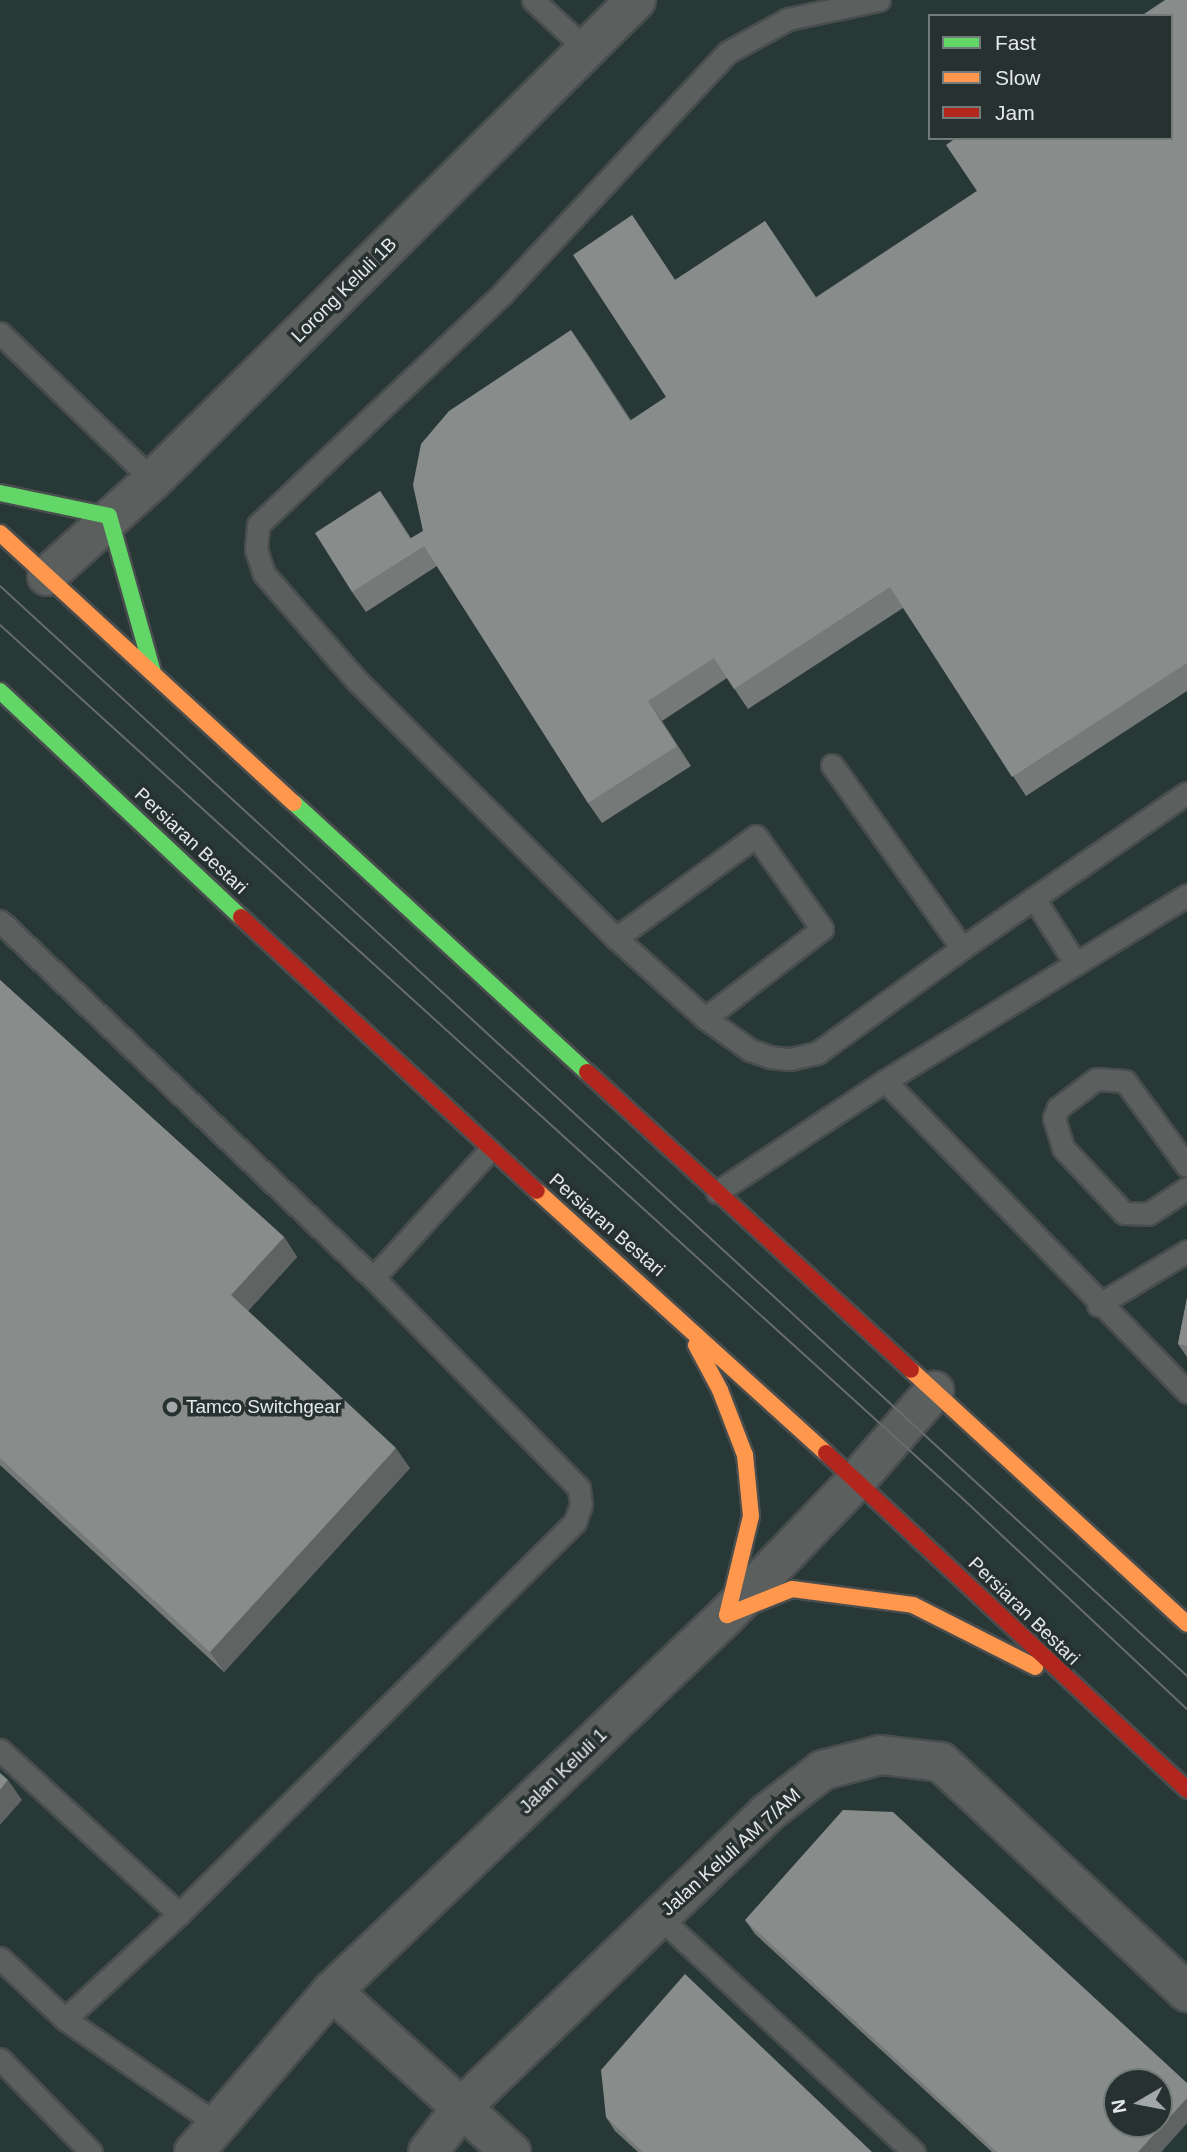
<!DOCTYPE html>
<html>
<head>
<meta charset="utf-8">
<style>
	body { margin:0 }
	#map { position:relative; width:1187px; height:2152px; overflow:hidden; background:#292f2e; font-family:Arial,sans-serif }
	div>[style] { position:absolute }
	.built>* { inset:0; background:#273836 }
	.roads { filter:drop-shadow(2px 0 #494d4d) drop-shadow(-2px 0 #494d4d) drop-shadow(0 2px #494d4d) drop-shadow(0 -2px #494d4d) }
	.lane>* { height:21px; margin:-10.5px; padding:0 10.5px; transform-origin:10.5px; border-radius:10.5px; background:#5b5f5e }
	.street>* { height:38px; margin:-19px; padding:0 19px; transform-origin:19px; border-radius:19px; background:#5b5f5e }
	.fast>* { height:16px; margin:-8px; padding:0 8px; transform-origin:8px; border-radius:8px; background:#63d668 }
	.slow>* { height:16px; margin:-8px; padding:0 8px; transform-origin:8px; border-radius:8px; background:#ff974d }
	.jam>* { height:16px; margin:-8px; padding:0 8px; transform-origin:8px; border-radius:8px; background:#b3261e }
	.tram>* { height:2px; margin:-1px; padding:0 1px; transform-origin:1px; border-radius:1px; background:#686c6c }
	.wall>* { inset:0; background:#757978 }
	.shaded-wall>* { inset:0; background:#5f6362 }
	.building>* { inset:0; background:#888d8c }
	.dots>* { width:19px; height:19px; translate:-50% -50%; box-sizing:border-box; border:4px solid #273130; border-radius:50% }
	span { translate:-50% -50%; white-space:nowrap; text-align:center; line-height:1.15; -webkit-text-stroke:7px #273130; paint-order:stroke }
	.street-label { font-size:19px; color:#e3e9e9 }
	.poi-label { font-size:19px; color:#e3e9e9 }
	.left { translate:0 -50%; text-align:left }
	.legend { position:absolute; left:928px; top:14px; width:245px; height:126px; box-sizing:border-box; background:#273130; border:2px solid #727b7a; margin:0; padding:9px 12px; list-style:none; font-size:21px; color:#e3e9e9 }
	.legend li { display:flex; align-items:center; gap:14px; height:35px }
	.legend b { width:35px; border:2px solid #727b7a }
	.north { position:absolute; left:1103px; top:2068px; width:70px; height:70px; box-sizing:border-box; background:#273130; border:2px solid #727b7a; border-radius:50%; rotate:260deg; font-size:19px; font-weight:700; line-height:28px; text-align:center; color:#e3e9e9 }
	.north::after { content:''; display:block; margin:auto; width:24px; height:32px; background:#a2a8a8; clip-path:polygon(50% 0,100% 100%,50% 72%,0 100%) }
</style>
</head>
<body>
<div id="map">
	<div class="built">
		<div style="clip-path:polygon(evenodd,0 0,1187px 0,1187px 2152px,0 2152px,0 0,930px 16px,1171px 16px,1171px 138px,930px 138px,930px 16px,0 0,1117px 2082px,1159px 2082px,1159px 2124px,1117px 2124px,1117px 2082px)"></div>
	</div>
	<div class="roads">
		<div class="lane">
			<div style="left:533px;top:0;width:72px;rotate:42.8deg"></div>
			<div style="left:0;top:333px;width:212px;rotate:43.9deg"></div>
			<div style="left:832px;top:765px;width:224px;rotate:54.6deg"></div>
			<div style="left:962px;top:948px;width:273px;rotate:-34.6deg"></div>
			<div style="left:1035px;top:900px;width:76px;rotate:57.4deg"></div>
			<div style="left:0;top:921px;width:516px;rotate:43.74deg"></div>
			<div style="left:616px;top:938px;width:173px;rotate:-36.1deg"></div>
			<div style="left:756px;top:836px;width:114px;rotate:54.6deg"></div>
			<div style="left:822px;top:929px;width:147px;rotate:142.7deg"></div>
			<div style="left:705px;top:1018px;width:120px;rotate:-138deg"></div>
			<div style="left:616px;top:938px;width:363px;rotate:-135.2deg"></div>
			<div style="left:358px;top:682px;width:143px;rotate:-131deg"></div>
			<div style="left:264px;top:574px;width:25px;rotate:-108deg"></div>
			<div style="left:256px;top:550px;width:25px;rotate:-85deg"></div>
			<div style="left:258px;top:525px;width:337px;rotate:-43.4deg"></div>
			<div style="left:503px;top:293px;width:330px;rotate:-47deg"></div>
			<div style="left:728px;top:52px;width:68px;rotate:-28.8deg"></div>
			<div style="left:788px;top:19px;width:93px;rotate:-11.8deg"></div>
			<div style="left:705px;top:1018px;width:55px;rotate:35.4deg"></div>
			<div style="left:750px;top:1050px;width:21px;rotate:19deg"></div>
			<div style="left:770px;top:1057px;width:20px;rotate:6deg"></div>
			<div style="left:790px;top:1059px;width:28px;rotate:-13deg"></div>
			<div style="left:817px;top:1053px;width:179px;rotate:-35.9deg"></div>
			<div style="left:885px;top:1081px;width:434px;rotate:45.8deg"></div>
			<div style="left:1187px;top:1166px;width:105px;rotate:-126.1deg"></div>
			<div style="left:1125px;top:1081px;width:29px;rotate:-176deg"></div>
			<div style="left:1096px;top:1079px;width:48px;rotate:142.7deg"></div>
			<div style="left:1058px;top:1108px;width:11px;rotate:112deg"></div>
			<div style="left:1054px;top:1118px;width:31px;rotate:73deg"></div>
			<div style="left:1063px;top:1148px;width:89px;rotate:46.8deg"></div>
			<div style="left:1124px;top:1213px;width:24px;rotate:2deg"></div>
			<div style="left:1148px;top:1214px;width:47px;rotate:-33.7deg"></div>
			<div style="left:717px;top:1192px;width:201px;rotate:-33.5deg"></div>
			<div style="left:885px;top:1081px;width:355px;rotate:-31.6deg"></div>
			<div style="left:1098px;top:1305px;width:104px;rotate:-31.2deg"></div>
			<div style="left:0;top:1750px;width:243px;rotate:42.5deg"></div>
			<div style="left:659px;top:1917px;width:347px;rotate:42.7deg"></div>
			<div style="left:0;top:1958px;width:89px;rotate:43.2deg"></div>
			<div style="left:65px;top:2019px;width:185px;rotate:34.6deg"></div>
			<div style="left:65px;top:2019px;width:155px;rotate:-42.6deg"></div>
			<div style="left:179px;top:1914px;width:557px;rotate:-44.71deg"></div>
			<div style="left:575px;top:1522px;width:18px;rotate:-71deg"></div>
			<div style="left:581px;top:1505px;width:17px;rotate:-97deg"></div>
			<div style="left:579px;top:1488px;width:294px;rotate:-134.4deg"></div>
			<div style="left:373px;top:1278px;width:173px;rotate:-47.6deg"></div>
			<div style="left:0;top:2059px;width:130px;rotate:45.6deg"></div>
		</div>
		<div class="street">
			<div style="left:47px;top:576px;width:143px;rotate:-42.2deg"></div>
			<div style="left:153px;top:480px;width:681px;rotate:-44.82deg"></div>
			<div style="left:332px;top:1991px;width:241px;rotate:42deg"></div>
			<div style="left:194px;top:2152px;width:212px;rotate:-49.4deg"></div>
			<div style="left:332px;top:1991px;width:545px;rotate:-43.59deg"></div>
			<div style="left:727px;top:1615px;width:187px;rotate:-46.1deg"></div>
			<div style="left:857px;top:1480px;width:118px;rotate:-49.1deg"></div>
			<div style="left:428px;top:2152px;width:58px;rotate:-52.7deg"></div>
			<div style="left:463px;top:2106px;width:422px;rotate:-43.9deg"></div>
			<div style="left:767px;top:1813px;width:71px;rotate:-37.5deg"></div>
			<div style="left:823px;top:1770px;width:60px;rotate:-14.5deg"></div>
			<div style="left:881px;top:1755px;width:60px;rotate:6.7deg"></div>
			<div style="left:941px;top:1762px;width:337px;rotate:43.1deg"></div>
		</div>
		<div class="fast">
			<div style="left:0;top:493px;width:111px;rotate:11.9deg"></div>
			<div style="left:109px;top:516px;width:163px;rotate:74.3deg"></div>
			<div style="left:0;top:691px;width:330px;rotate:43.2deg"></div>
			<div style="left:294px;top:803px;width:398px;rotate:42.6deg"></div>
		</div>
		<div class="slow">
			<div style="left:0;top:533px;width:399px;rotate:42.6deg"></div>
			<div style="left:537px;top:1191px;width:390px;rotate:42.2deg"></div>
			<div style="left:696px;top:1345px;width:51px;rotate:61.9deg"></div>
			<div style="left:720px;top:1390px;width:70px;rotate:69deg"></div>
			<div style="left:745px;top:1455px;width:61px;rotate:84.4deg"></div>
			<div style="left:751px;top:1516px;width:102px;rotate:103.6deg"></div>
			<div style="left:911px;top:1370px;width:375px;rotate:42.6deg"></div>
			<div style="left:727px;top:1615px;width:70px;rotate:-21.8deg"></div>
			<div style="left:792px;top:1589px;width:122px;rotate:7.5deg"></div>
			<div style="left:913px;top:1605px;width:137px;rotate:26.9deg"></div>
		</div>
		<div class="jam">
			<div style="left:241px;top:917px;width:403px;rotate:42.8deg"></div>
			<div style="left:587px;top:1072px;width:440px;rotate:42.6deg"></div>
			<div style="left:826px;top:1453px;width:494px;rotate:43deg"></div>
		</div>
	</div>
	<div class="tram">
		<div style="left:0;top:586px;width:1612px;rotate:42.56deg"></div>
		<div style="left:0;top:625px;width:1299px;rotate:42.22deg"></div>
		<div style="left:962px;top:1498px;width:308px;rotate:43.2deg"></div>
	</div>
	<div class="wall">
		<div style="clip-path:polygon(1187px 0,1187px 691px,1026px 796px,903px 608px,748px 709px,727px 678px,662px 721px,691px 766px,602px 823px,588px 803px,437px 566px,366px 612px,352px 592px,380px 491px,411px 538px,423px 531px,585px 350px,631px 420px,666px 397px,632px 215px,675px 280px,765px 221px,816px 297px,977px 191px)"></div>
		<div style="clip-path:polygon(0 980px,284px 1237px,297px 1257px,248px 1311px,410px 1468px,224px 1672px,0 1465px)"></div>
		<div style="clip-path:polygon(1187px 1298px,1187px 1357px,1178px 1344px)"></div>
		<div style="clip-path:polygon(745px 1920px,1187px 2083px,1187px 2123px,1161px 2152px,992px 2152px,755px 1934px)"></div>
		<div style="clip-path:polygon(606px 2117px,872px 2152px,638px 2152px,615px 2131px)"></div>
	</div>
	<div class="shaded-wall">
		<div style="clip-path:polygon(571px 330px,585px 350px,644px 441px,630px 421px)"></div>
		<div style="clip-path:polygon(380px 491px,394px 511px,418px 550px)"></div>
		<div style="clip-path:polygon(648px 701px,662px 721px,691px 766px,677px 746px)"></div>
		<div style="clip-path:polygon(284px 1237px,297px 1257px,245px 1314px,231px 1295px)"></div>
		<div style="clip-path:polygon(396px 1448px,410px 1468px,224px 1672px,210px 1652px)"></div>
		<div style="clip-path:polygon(8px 1780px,22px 1800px,0 1825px,0 1790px)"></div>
		<div style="clip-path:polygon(1187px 2098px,1187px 2123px,1161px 2152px,1138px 2152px)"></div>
	</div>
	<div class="building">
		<div style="clip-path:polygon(1165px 0,1187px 0,1187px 663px,1012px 777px,890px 587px,734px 689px,714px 658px,648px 701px,677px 746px,588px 803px,424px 546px,352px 592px,315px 533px,380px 491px,410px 539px,423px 531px,413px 485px,421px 444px,449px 411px,571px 330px,630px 421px,666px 397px,573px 255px,632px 215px,675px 280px,765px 221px,816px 298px,977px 191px,946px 145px,956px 138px,1171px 138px,1171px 16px,1141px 16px)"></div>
		<div style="clip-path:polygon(0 980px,284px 1237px,231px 1295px,396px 1448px,210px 1652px,0 1458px)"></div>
		<div style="clip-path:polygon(1187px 1298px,1187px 1346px,1178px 1344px)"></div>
		<div style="clip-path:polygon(0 1773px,8px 1780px,0 1790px)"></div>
		<div style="clip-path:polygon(evenodd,843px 1810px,893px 1812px,1187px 2083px,1187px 2098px,1138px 2152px,997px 2152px,745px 1920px,843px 1810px,1117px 2082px,1159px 2082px,1159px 2124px,1117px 2124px,1117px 2082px)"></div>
		<div style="clip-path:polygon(685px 1974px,872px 2152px,643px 2152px,606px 2117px,601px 2070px)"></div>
	</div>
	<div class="dots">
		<div style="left:172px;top:1407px;background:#a2a8a8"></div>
	</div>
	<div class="street-label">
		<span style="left:344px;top:290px;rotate:-45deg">Lorong Keluli 1B</span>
		<span style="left:191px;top:841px;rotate:43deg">Persiaran Bestari</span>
		<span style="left:607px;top:1225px;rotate:41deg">Persiaran Bestari</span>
		<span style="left:1024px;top:1611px;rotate:44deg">Persiaran Bestari</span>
		<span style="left:563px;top:1771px;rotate:-44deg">Jalan Keluli 1</span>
		<span style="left:731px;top:1852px;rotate:-42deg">Jalan Keluli AM 7/AM</span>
	</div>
	<div class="poi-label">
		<span class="left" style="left:186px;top:1407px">Tamco Switchgear</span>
	</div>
	<ul class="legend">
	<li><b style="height:9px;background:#63d668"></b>Fast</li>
	<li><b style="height:9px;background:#ff974d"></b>Slow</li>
	<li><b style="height:9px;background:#b3261e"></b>Jam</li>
	</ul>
	<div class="north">N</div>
</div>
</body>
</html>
